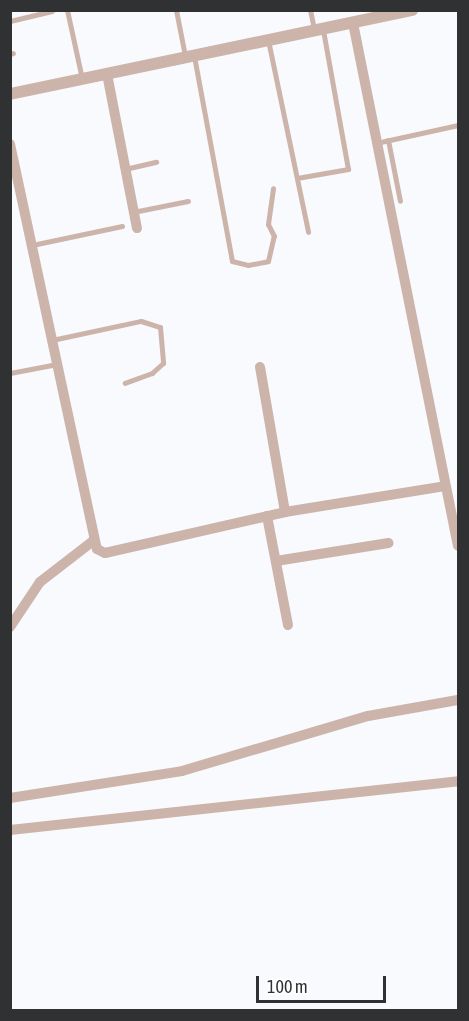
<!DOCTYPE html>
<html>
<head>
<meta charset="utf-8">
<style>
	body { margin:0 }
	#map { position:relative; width:469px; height:1021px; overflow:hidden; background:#f8fafe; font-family:"Asap Condensed",sans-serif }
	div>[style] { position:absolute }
	.service>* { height:5px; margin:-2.5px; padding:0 2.5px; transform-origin:2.5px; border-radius:2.5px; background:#cdb4ab }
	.minor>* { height:10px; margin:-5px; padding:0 5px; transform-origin:5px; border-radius:5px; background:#cdb4ab }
	.tertiary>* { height:12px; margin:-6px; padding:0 6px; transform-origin:6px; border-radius:6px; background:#cdb4ab }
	span { translate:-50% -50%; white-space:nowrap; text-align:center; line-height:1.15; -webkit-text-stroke:4.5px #fff; paint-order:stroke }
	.frame { position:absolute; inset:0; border:12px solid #303133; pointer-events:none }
	.scale { position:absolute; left:256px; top:976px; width:130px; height:27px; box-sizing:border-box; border:3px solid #303133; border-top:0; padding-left:8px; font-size:18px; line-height:21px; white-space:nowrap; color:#303133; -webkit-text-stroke:4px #fff; paint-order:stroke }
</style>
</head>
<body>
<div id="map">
	<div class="service">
		<div style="left:67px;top:10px;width:71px;rotate:77.7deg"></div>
		<div style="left:176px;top:10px;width:47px;rotate:78.9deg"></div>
		<div style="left:310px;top:10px;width:19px;rotate:78deg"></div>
		<div style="left:10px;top:21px;width:43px;rotate:-13.4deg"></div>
		<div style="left:268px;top:40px;width:196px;rotate:78.2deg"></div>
		<div style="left:10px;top:54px;width:3px;rotate:-18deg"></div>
		<div style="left:194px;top:56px;width:208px;rotate:79.5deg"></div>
		<div style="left:232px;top:261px;width:16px;rotate:14deg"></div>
		<div style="left:248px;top:265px;width:20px;rotate:-11deg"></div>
		<div style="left:268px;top:261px;width:26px;rotate:-77deg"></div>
		<div style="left:274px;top:236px;width:13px;rotate:-117deg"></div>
		<div style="left:268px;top:224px;width:36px;rotate:-82deg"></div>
		<div style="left:388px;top:140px;width:62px;rotate:78.9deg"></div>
		<div style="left:376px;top:143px;width:84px;rotate:-12.4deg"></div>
		<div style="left:125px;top:169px;width:32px;rotate:-13deg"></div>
		<div style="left:297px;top:178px;width:52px;rotate:-10deg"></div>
		<div style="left:348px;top:169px;width:141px;rotate:-100.2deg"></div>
		<div style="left:133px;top:212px;width:56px;rotate:-11.3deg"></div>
		<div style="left:32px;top:245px;width:92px;rotate:-11.9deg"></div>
		<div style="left:52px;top:340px;width:91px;rotate:-12.1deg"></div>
		<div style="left:141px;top:321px;width:20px;rotate:18deg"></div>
		<div style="left:160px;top:327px;width:36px;rotate:85deg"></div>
		<div style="left:163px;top:363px;width:15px;rotate:138deg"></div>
		<div style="left:152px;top:373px;width:29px;rotate:160deg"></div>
		<div style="left:10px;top:373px;width:48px;rotate:-10.8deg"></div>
	</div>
	<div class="minor">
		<div style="left:353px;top:23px;width:533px;rotate:78.65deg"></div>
		<div style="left:107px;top:74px;width:157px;rotate:79deg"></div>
		<div style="left:10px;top:144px;width:414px;rotate:77.9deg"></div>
		<div style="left:97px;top:549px;width:9px;rotate:27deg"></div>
		<div style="left:105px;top:553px;width:185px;rotate:-12.8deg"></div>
		<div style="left:285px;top:512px;width:162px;rotate:-9.2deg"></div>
		<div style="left:260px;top:367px;width:147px;rotate:80.2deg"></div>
		<div style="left:267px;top:516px;width:111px;rotate:79.1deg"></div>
		<div style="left:276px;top:561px;width:114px;rotate:-9.1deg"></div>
		<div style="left:10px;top:627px;width:54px;rotate:-56.3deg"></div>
		<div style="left:40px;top:582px;width:67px;rotate:-37.7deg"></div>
		<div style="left:10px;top:798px;width:174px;rotate:-8.9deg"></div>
		<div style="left:182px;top:771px;width:194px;rotate:-16.5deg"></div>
		<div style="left:368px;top:716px;width:91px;rotate:-10.1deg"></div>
		<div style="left:10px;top:830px;width:451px;rotate:-6.2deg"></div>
	</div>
	<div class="tertiary">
		<div style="left:10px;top:94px;width:411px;rotate:-11.8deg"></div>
	</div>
	<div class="frame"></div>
	<div class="scale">100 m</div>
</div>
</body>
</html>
